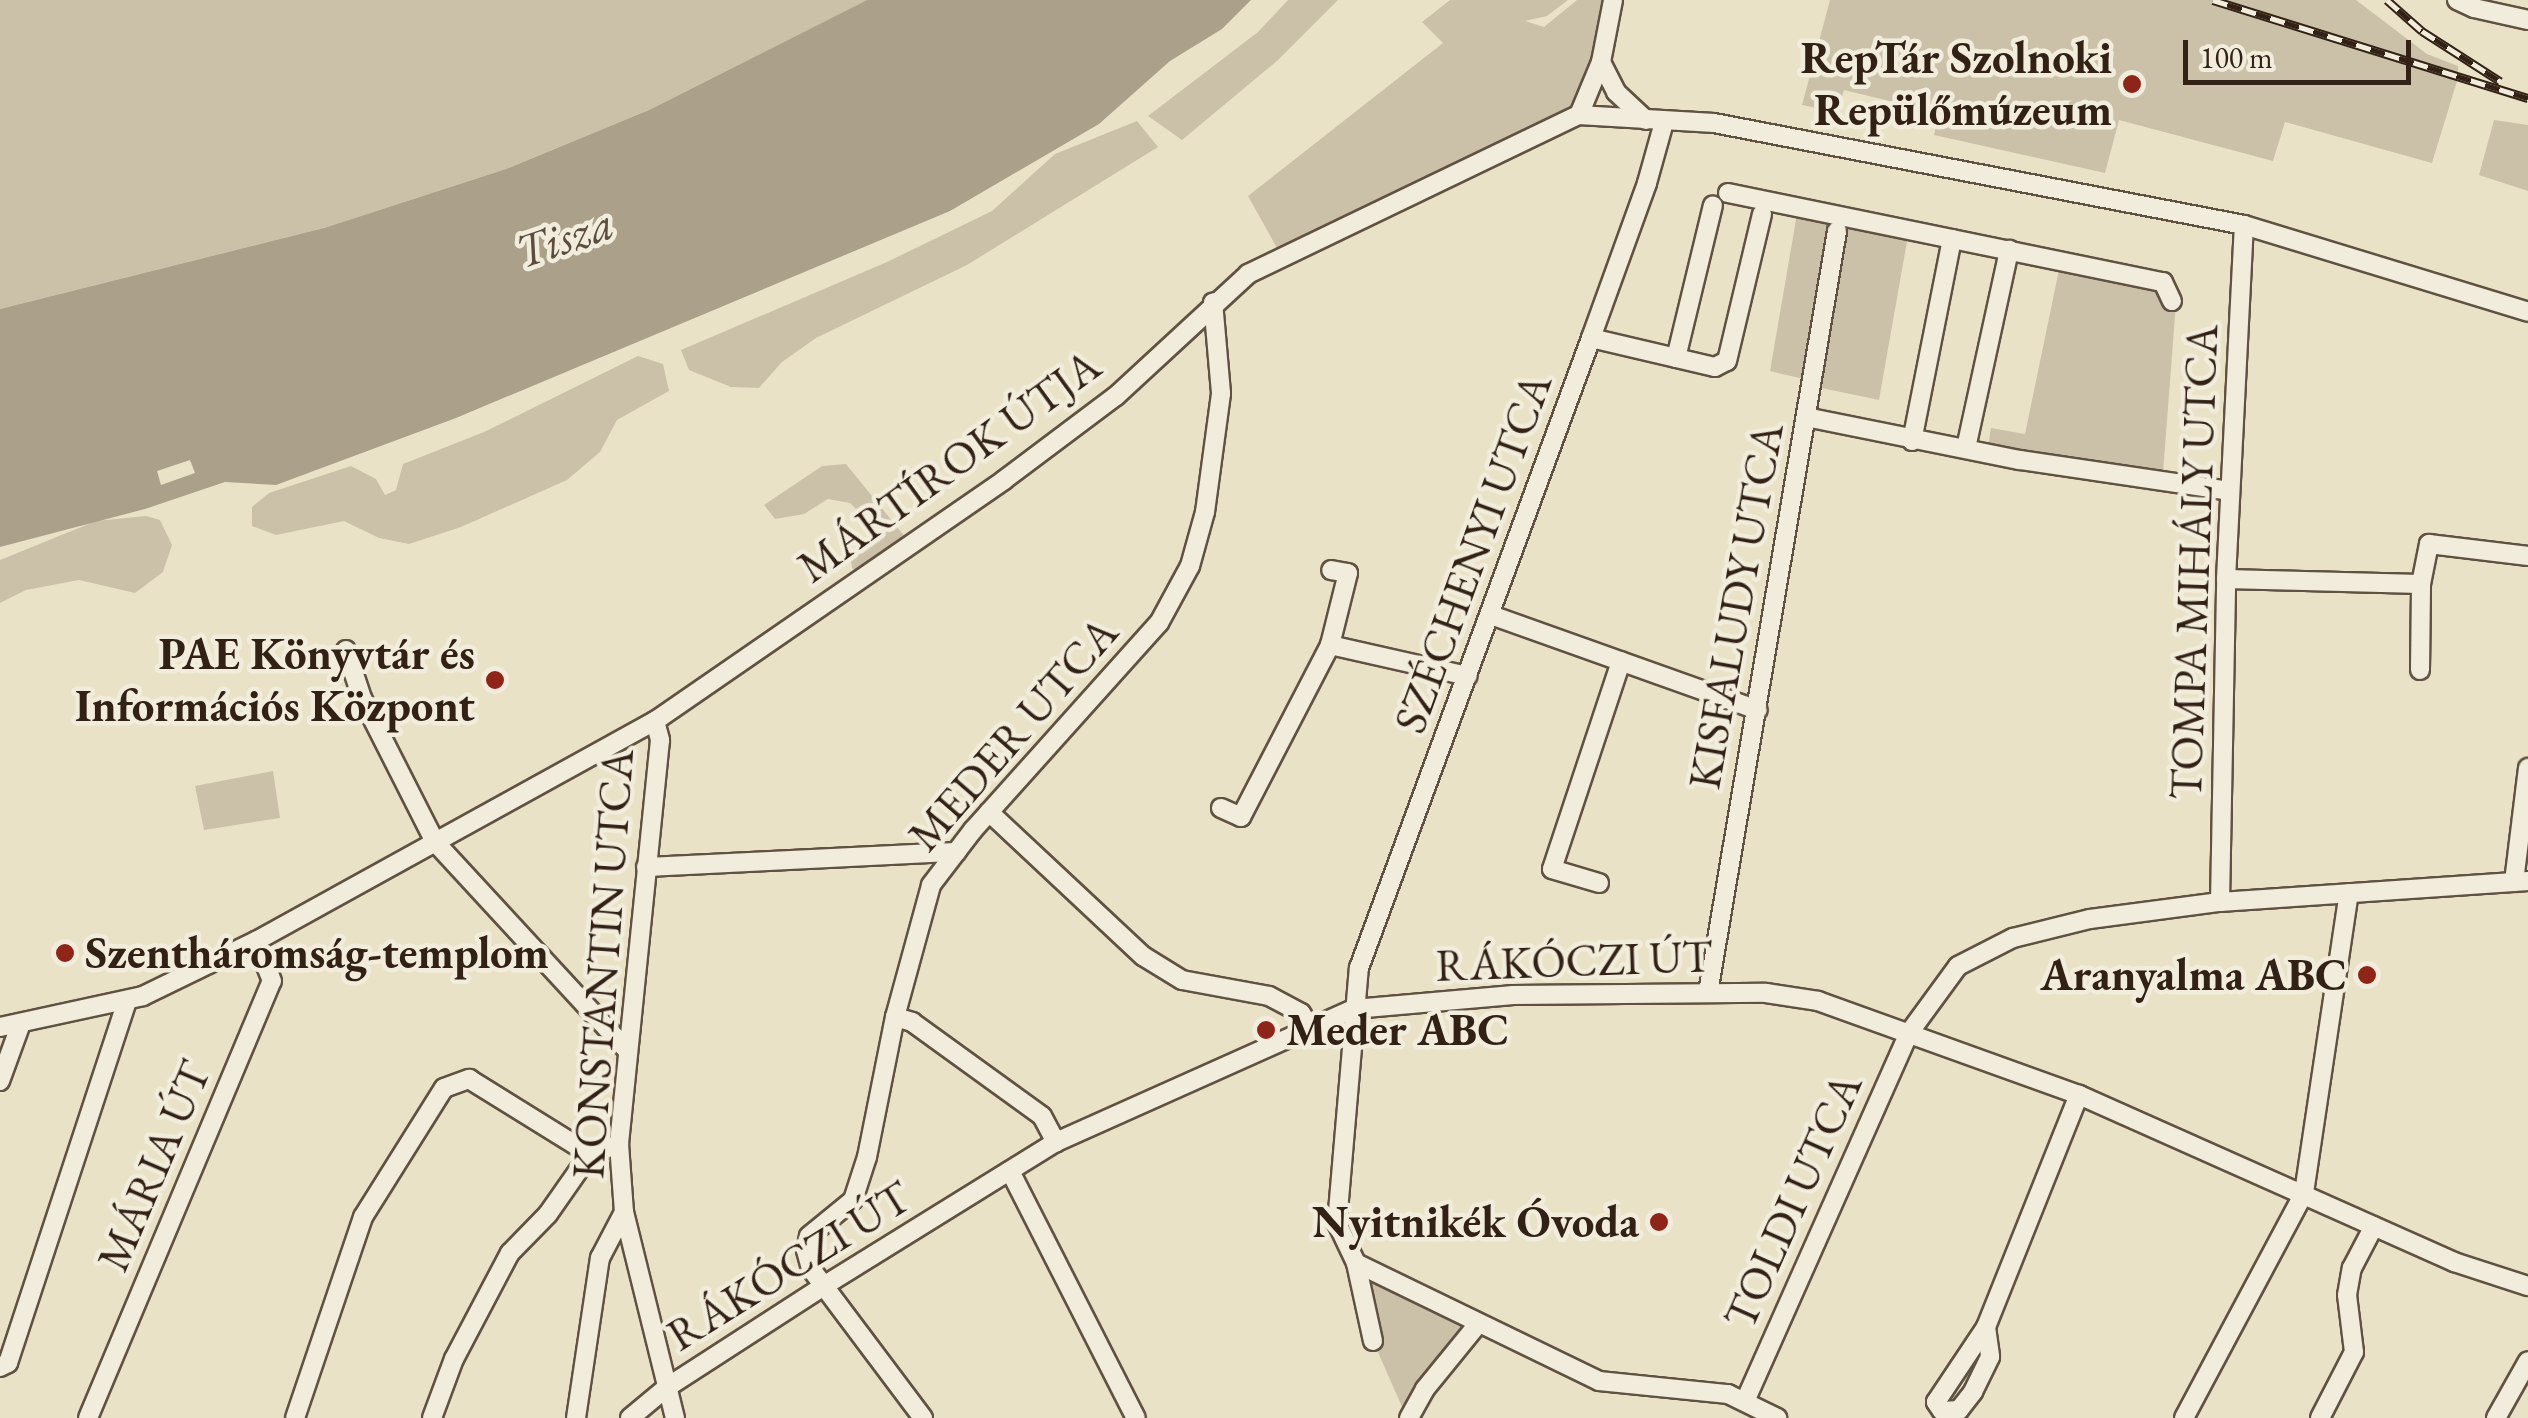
<!DOCTYPE html>
<html>
<head>
<meta charset="utf-8">
<style>
	body { margin:0 }
	#map { position:relative; width:2528px; height:1418px; overflow:hidden; background:#eae2c7; font-family:"EB Garamond",serif }
	div>[style] { position:absolute }
	.green>* { inset:0; background:#cbc1a9 }
	.water>* { inset:0; background:#aba18b }
	.pier>* { inset:0; background:#eae2c7 }
	.roads { filter:drop-shadow(2px 0 #605242) drop-shadow(-2px 0 #605242) drop-shadow(0 2px #605242) drop-shadow(0 -2px #605242) }
	.minor>* { height:18px; margin:-9px; padding:0 9px; transform-origin:9px; border-radius:9px; background:#f1ecdb }
	.rail>* { height:9px; margin-top:-4.5px; transform-origin:0; background:repeating-linear-gradient(90deg,#f1ecdb 0 15px,#322216 0 30px); box-sizing:border-box; border-block:2px solid #322216 }
	.dots>* { width:28px; height:28px; translate:-50% -50%; box-sizing:border-box; border:5px solid #f1ecdb; border-radius:50% }
	span { translate:-50% -50%; white-space:nowrap; text-align:center; line-height:1.15; -webkit-text-stroke:9px #f1ecdb; paint-order:stroke }
	.poi-label { font-size:45px; color:#322216; font-weight:700 }
	.right { translate:-100% -50%; text-align:right }
	.left { translate:0 -50%; text-align:left }
	.street-label { font-size:45px; color:#322216 }
	.water-label { font-size:48px; color:#5c4e3f; font-style:italic }
	.scale { position:absolute; left:2183px; top:40px; width:228px; height:45px; box-sizing:border-box; border:5px solid #322216; border-top:0; padding-left:12px; font-size:30px; line-height:35px; white-space:nowrap; color:#322216; -webkit-text-stroke:8px #f1ecdb; paint-order:stroke }
</style>
</head>
<body>
<div id="map">
	<div class="green">
		<div style="clip-path:polygon(0 0,867px 0,649px 110px,506px 169px,324px 228px,0 309px)"></div>
		<div style="clip-path:polygon(1288px 0,1338px 0,1278px 60px,1182px 140px,1148px 116px,1258px 32px)"></div>
		<div style="clip-path:polygon(1450px 0,1568px 0,1547px 16px,1525px 21px,1544px 27px,1577px 0,1613px 0,1579px 115px,1277px 248px,1248px 196px,1443px 43px,1422px 22px)"></div>
		<div style="clip-path:polygon(1830px 0,2356px 0,2427px 54px,2458px 66px,2458px 78px,2432px 163px,2285px 122px,2273px 161px,2119px 120px,2105px 173px,1934px 135px,1939px 113px,1844px 90px,1837px 112px,1802px 105px)"></div>
		<div style="clip-path:polygon(2494px 120px,2528px 125px,2528px 191px,2479px 175px)"></div>
		<div style="clip-path:polygon(1137px 121px,1158px 147px,967px 265px,816px 338px,782px 362px,759px 388px,731px 387px,689px 370px,681px 350px,887px 262px,992px 211px,1055px 154px)"></div>
		<div style="clip-path:polygon(1798px 208px,1909px 230px,1879px 400px,1812px 386px,1812px 381px,1770px 371px)"></div>
		<div style="clip-path:polygon(2061px 260px,2177px 290px,2163px 473px,1987px 453px,1991px 428px,2025px 434px)"></div>
		<div style="clip-path:polygon(638px 356px,663px 364px,669px 391px,617px 420px,600px 452px,567px 480px,461px 527px,409px 544px,379px 538px,344px 521px,276px 535px,252px 526px,252px 507px,269px 493px,351px 466px,376px 479px,385px 495px,396px 490px,403px 464px,484px 432px)"></div>
		<div style="clip-path:polygon(846px 464px,906px 538px,860px 572px,852px 568px,851px 561px,871px 536px,869px 522px,850px 503px,828px 499px,804px 514px,775px 519px,764px 505px,822px 466px)"></div>
		<div style="clip-path:polygon(146px 516px,160px 520px,172px 545px,163px 572px,135px 593px,79px 580px,26px 590px,0 603px,0 560px,96px 521px)"></div>
		<div style="clip-path:polygon(273px 771px,280px 818px,204px 830px,195px 786px)"></div>
		<div style="clip-path:polygon(1356px 1263px,1478px 1324px,1407px 1418px,1373px 1341px)"></div>
	</div>
	<div class="water">
		<div style="clip-path:polygon(867px 0,1251px 0,1222px 29px,1170px 61px,1099px 124px,950px 211px,456px 418px,276px 485px,225px 482px,145px 509px,0 547px,0 309px,324px 228px,506px 169px,649px 110px)"></div>
	</div>
	<div class="pier">
		<div style="clip-path:polygon(190px 460px,195px 473px,161px 485px,157px 471px)"></div>
	</div>
	<div class="roads">
		<div class="minor">
			<div style="left:2457px;top:0;width:19px;rotate:25deg"></div>
			<div style="left:2474px;top:8px;width:55px;rotate:12.5deg"></div>
			<div style="left:1601px;top:62px;width:34px;rotate:63deg"></div>
			<div style="left:1616px;top:92px;width:41px;rotate:43deg"></div>
			<div style="left:1579px;top:115px;width:57px;rotate:-67.5deg"></div>
			<div style="left:1601px;top:62px;width:63px;rotate:-79deg"></div>
			<div style="left:1728px;top:193px;width:444px;rotate:11.6deg"></div>
			<div style="left:2163px;top:282px;width:21px;rotate:65deg"></div>
			<div style="left:1591px;top:338px;width:127px;rotate:13.2deg"></div>
			<div style="left:1715px;top:367px;width:13px;rotate:-27deg"></div>
			<div style="left:1727px;top:361px;width:151px;rotate:-76.6deg"></div>
			<div style="left:1676px;top:358px;width:157px;rotate:-76.4deg"></div>
			<div style="left:1806px;top:417px;width:218px;rotate:11.4deg"></div>
			<div style="left:2020px;top:460px;width:211px;rotate:8.4deg"></div>
			<div style="left:1912px;top:441px;width:206px;rotate:-78.8deg"></div>
			<div style="left:1966px;top:448px;width:203px;rotate:-77.7deg"></div>
			<div style="left:2226px;top:579px;width:195px;rotate:1.5deg"></div>
			<div style="left:2421px;top:584px;width:41px;rotate:-78.7deg"></div>
			<div style="left:2429px;top:544px;width:100px;rotate:6.9deg"></div>
			<div style="left:1491px;top:615px;width:283px;rotate:19.6deg"></div>
			<div style="left:1330px;top:645px;width:141px;rotate:12.7deg"></div>
			<div style="left:346px;top:650px;width:51px;rotate:71.6deg"></div>
			<div style="left:362px;top:698px;width:161px;rotate:63.1deg"></div>
			<div style="left:435px;top:842px;width:282px;rotate:47.3deg"></div>
			<div style="left:2420px;top:670px;width:86px;rotate:-89.3deg"></div>
			<div style="left:655px;top:721px;width:20px;rotate:75deg"></div>
			<div style="left:660px;top:740px;width:406px;rotate:95.8deg"></div>
			<div style="left:619px;top:1144px;width:68px;rotate:85.8deg"></div>
			<div style="left:624px;top:1212px;width:212px;rotate:76.1deg"></div>
			<div style="left:1221px;top:808px;width:22px;rotate:24deg"></div>
			<div style="left:1241px;top:817px;width:194px;rotate:-62.6deg"></div>
			<div style="left:1330px;top:645px;width:74px;rotate:-76deg"></div>
			<div style="left:1348px;top:573px;width:17px;rotate:-170deg"></div>
			<div style="left:989px;top:812px;width:211px;rotate:43.1deg"></div>
			<div style="left:1143px;top:956px;width:46px;rotate:31.6deg"></div>
			<div style="left:1182px;top:980px;width:88px;rotate:10.4deg"></div>
			<div style="left:1269px;top:996px;width:36px;rotate:28deg"></div>
			<div style="left:1301px;top:1013px;width:17px;rotate:59deg"></div>
			<div style="left:646px;top:867px;width:311px;rotate:-2.8deg"></div>
			<div style="left:2514px;top:882px;width:115px;rotate:-83deg"></div>
			<div style="left:1599px;top:883px;width:49px;rotate:-163.4deg"></div>
			<div style="left:1552px;top:869px;width:219px;rotate:-71.6deg"></div>
			<div style="left:2220px;top:902px;width:323px;rotate:-88.9deg"></div>
			<div style="left:2226px;top:579px;width:354px;rotate:-87.1deg"></div>
			<div style="left:1708px;top:993px;width:773px;rotate:-80.39deg"></div>
			<div style="left:895px;top:1017px;width:18px;rotate:16deg"></div>
			<div style="left:912px;top:1022px;width:160px;rotate:35.9deg"></div>
			<div style="left:1042px;top:1116px;width:30px;rotate:62deg"></div>
			<div style="left:0;top:1027px;width:146px;rotate:-12.2deg"></div>
			<div style="left:143px;top:996px;width:126px;rotate:-26deg"></div>
			<div style="left:256px;top:941px;width:456px;rotate:-28.9deg"></div>
			<div style="left:655px;top:721px;width:424px;rotate:-34.6deg"></div>
			<div style="left:1004px;top:480px;width:140px;rotate:-36.9deg"></div>
			<div style="left:1116px;top:396px;width:180px;rotate:-42.7deg"></div>
			<div style="left:1248px;top:274px;width:367px;rotate:-25.7deg"></div>
			<div style="left:1579px;top:115px;width:135px;rotate:3.4deg"></div>
			<div style="left:1714px;top:123px;width:540px;rotate:10.89deg"></div>
			<div style="left:2244px;top:225px;width:297px;rotate:17deg"></div>
			<div style="left:0;top:1081px;width:59px;rotate:-70deg"></div>
			<div style="left:1010px;top:1171px;width:277px;rotate:63deg"></div>
			<div style="left:1356px;top:1263px;width:270px;rotate:25.9deg"></div>
			<div style="left:1599px;top:1381px;width:130px;rotate:5.8deg"></div>
			<div style="left:1728px;top:1394px;width:55px;rotate:26.1deg"></div>
			<div style="left:1986px;top:1327px;width:30px;rotate:82deg"></div>
			<div style="left:1990px;top:1357px;width:39px;rotate:116deg"></div>
			<div style="left:1973px;top:1392px;width:23px;rotate:128deg"></div>
			<div style="left:1959px;top:1410px;width:17px;rotate:177deg"></div>
			<div style="left:1942px;top:1411px;width:11px;rotate:-124deg"></div>
			<div style="left:1936px;top:1402px;width:90px;rotate:-56.3deg"></div>
			<div style="left:1986px;top:1327px;width:250px;rotate:-68.2deg"></div>
			<div style="left:1373px;top:1341px;width:80px;rotate:-102.3deg"></div>
			<div style="left:1356px;top:1263px;width:44px;rotate:-115.4deg"></div>
			<div style="left:1337px;top:1223px;width:256px;rotate:-85.1deg"></div>
			<div style="left:1359px;top:968px;width:671px;rotate:-69.78deg"></div>
			<div style="left:1591px;top:338px;width:165px;rotate:-70.1deg"></div>
			<div style="left:1647px;top:183px;width:63px;rotate:-74.4deg"></div>
			<div style="left:0;top:1367px;width:9px;rotate:-27deg"></div>
			<div style="left:8px;top:1363px;width:381px;rotate:-71.8deg"></div>
			<div style="left:1746px;top:1399px;width:401px;rotate:-66deg"></div>
			<div style="left:1909px;top:1033px;width:83px;rotate:-53.8deg"></div>
			<div style="left:1958px;top:966px;width:62px;rotate:-27deg"></div>
			<div style="left:2013px;top:938px;width:79px;rotate:-13.9deg"></div>
			<div style="left:2090px;top:919px;width:131px;rotate:-7.5deg"></div>
			<div style="left:2220px;top:902px;width:309px;rotate:-3.9deg"></div>
			<div style="left:88px;top:1418px;width:474px;rotate:-67.2deg"></div>
			<div style="left:272px;top:981px;width:43px;rotate:-111.8deg"></div>
			<div style="left:295px;top:1418px;width:212px;rotate:-71.3deg"></div>
			<div style="left:363px;top:1217px;width:152px;rotate:-57.9deg"></div>
			<div style="left:444px;top:1088px;width:27px;rotate:-20deg"></div>
			<div style="left:469px;top:1079px;width:142px;rotate:31.8deg"></div>
			<div style="left:432px;top:1418px;width:63px;rotate:-69.6deg"></div>
			<div style="left:454px;top:1359px;width:120px;rotate:-62.2deg"></div>
			<div style="left:510px;top:1253px;width:54px;rotate:-45.7deg"></div>
			<div style="left:548px;top:1214px;width:73px;rotate:-55deg"></div>
			<div style="left:590px;top:1154px;width:31px;rotate:-19deg"></div>
			<div style="left:576px;top:1418px;width:162px;rotate:-81.5deg"></div>
			<div style="left:600px;top:1258px;width:52px;rotate:-62.4deg"></div>
			<div style="left:630px;top:1418px;width:47px;rotate:-39.8deg"></div>
			<div style="left:666px;top:1388px;width:186px;rotate:-32.9deg"></div>
			<div style="left:822px;top:1287px;width:275px;rotate:-31.8deg"></div>
			<div style="left:1056px;top:1142px;width:326px;rotate:-24.1deg"></div>
			<div style="left:1354px;top:1009px;width:160px;rotate:-5deg"></div>
			<div style="left:1513px;top:995px;width:253px;rotate:-0.5deg"></div>
			<div style="left:1766px;top:993px;width:53px;rotate:8.7deg"></div>
			<div style="left:1818px;top:1001px;width:277px;rotate:19.8deg"></div>
			<div style="left:2079px;top:1095px;width:411px;rotate:24deg"></div>
			<div style="left:2454px;top:1262px;width:78px;rotate:18deg"></div>
			<div style="left:923px;top:1418px;width:186px;rotate:-126.9deg"></div>
			<div style="left:811px;top:1269px;width:20px;rotate:-105deg"></div>
			<div style="left:806px;top:1250px;width:14px;rotate:-78deg"></div>
			<div style="left:809px;top:1236px;width:57px;rotate:-39.3deg"></div>
			<div style="left:853px;top:1200px;width:45px;rotate:-72deg"></div>
			<div style="left:867px;top:1157px;width:143px;rotate:-78.7deg"></div>
			<div style="left:895px;top:1017px;width:137px;rotate:-74.7deg"></div>
			<div style="left:931px;top:885px;width:69px;rotate:-52.6deg"></div>
			<div style="left:973px;top:830px;width:278px;rotate:-48.1deg"></div>
			<div style="left:1159px;top:623px;width:65px;rotate:-61.5deg"></div>
			<div style="left:1190px;top:566px;width:56px;rotate:-74.5deg"></div>
			<div style="left:1205px;top:512px;width:120px;rotate:-82.3deg"></div>
			<div style="left:1221px;top:393px;width:91px;rotate:-95deg"></div>
			<div style="left:1409px;top:1418px;width:33px;rotate:-61deg"></div>
			<div style="left:1425px;top:1389px;width:84px;rotate:-50.8deg"></div>
			<div style="left:2184px;top:1418px;width:255px;rotate:-61.9deg"></div>
			<div style="left:2304px;top:1193px;width:303px;rotate:-81.5deg"></div>
			<div style="left:2320px;top:1418px;width:74px;rotate:-62.7deg"></div>
			<div style="left:2354px;top:1352px;width:57px;rotate:-97deg"></div>
			<div style="left:2347px;top:1295px;width:27px;rotate:-80deg"></div>
			<div style="left:2352px;top:1268px;width:47px;rotate:-62.4deg"></div>
			<div style="left:2496px;top:1418px;width:65px;rotate:-60.7deg"></div>
		</div>
	</div>
	<div class="rail">
		<div style="left:2213px;top:0;width:330px;rotate:17.3deg"></div>
		<div style="left:2387px;top:0;width:47px;rotate:41.5deg"></div>
		<div style="left:2422px;top:31px;width:93px;rotate:32.7deg"></div>
	</div>
	<div class="dots">
		<div style="left:2132px;top:84px;background:#8f2418"></div>
		<div style="left:495px;top:680px;background:#8f2418"></div>
		<div style="left:65px;top:953px;background:#8f2418"></div>
		<div style="left:2367px;top:975px;background:#8f2418"></div>
		<div style="left:1266px;top:1030px;background:#8f2418"></div>
		<div style="left:1659px;top:1222px;background:#8f2418"></div>
	</div>
	<div class="poi-label">
		<span class="right" style="left:2112px;top:84px">RepTár Szolnoki<br>Repülőmúzeum</span>
		<span class="right" style="left:475px;top:680px">PAE Könyvtár és<br>Információs Központ</span>
		<span class="left" style="left:85px;top:953px">Szentháromság-templom</span>
		<span class="right" style="left:2347px;top:975px">Aranyalma ABC</span>
		<span class="left" style="left:1286px;top:1030px">Meder ABC</span>
		<span class="right" style="left:1639px;top:1222px">Nyitnikék Óvoda</span>
	</div>
	<div class="street-label">
		<span style="left:949px;top:466px;rotate:-36deg">MÁRTÍROK ÚTJA</span>
		<span style="left:1473px;top:553px;rotate:-70deg">SZÉCHENYI UTCA</span>
		<span style="left:2194px;top:562px;rotate:-88deg">TOMPA MIHÁLY UTCA</span>
		<span style="left:1736px;top:606px;rotate:-80deg">KISFALUDY UTCA</span>
		<span style="left:1013px;top:734px;rotate:-49deg">MEDER UTCA</span>
		<span style="left:1574px;top:961px;rotate:-2deg">RÁKÓCZI ÚT</span>
		<span style="left:603px;top:964px;rotate:-86deg">KONSTANTIN UTCA</span>
		<span style="left:154px;top:1166px;rotate:-67deg">MÁRIA ÚT</span>
		<span style="left:1793px;top:1201px;rotate:-66deg">TOLDI UTCA</span>
		<span style="left:789px;top:1266px;rotate:-32deg">RÁKÓCZI ÚT</span>
	</div>
	<div class="water-label">
		<span style="left:564px;top:237px;rotate:-19deg">Tisza</span>
	</div>
	<div class="scale">100 m</div>
</div>
</body>
</html>
